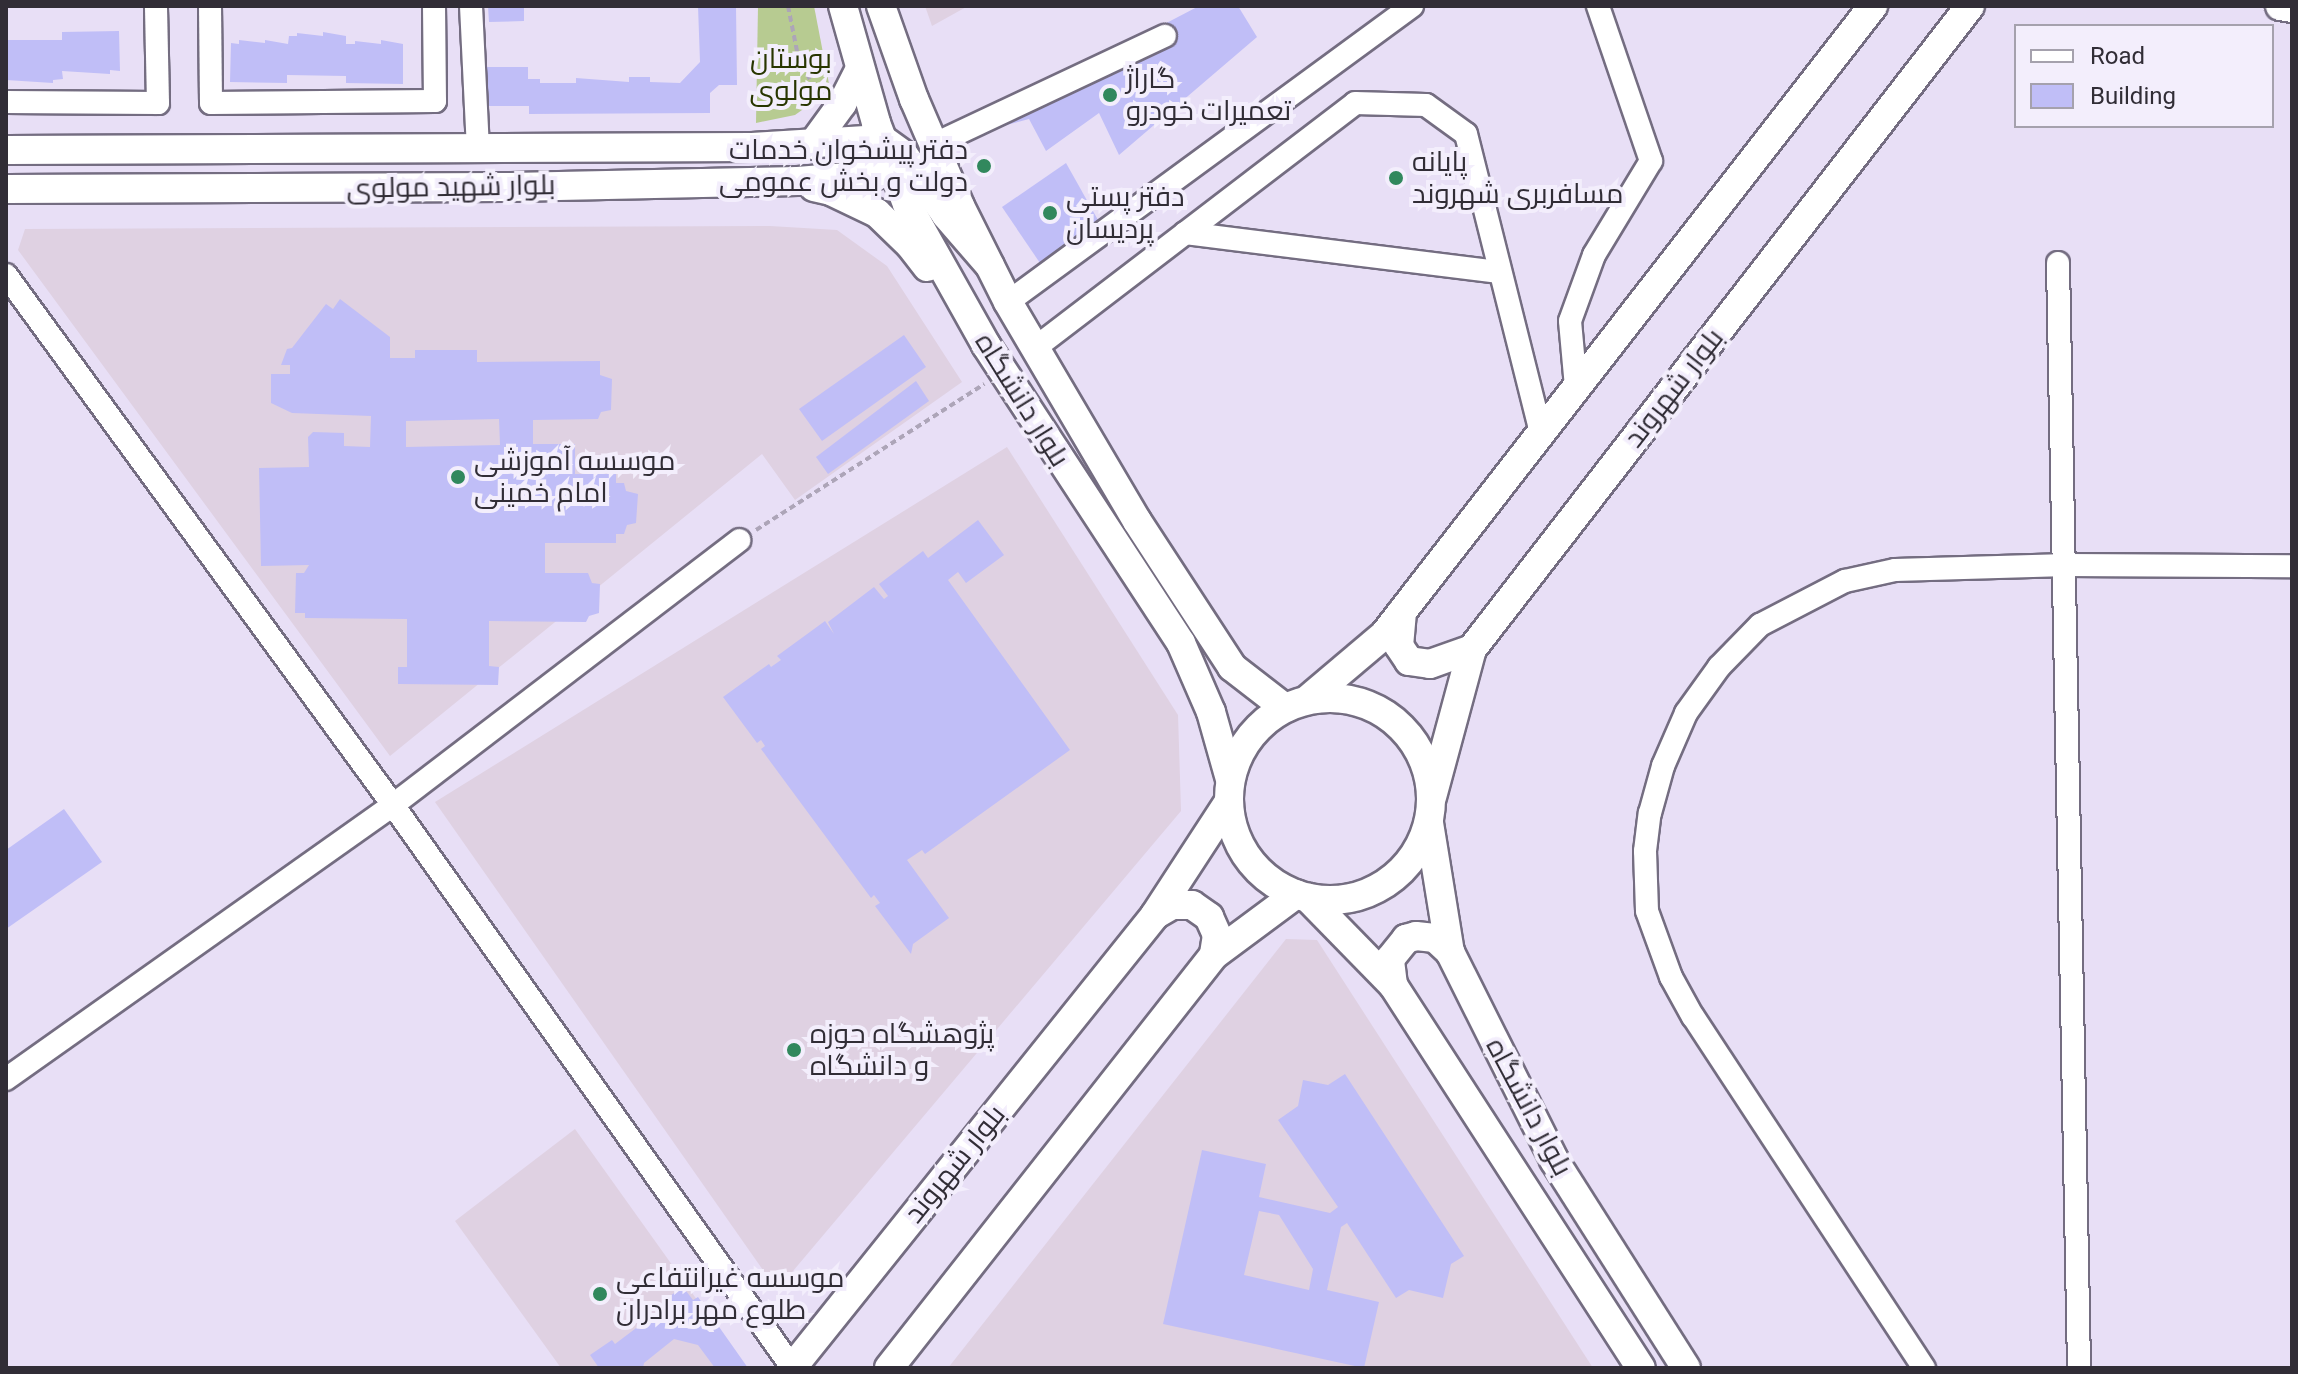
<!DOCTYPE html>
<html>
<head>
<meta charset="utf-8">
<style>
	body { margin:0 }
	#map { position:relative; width:2298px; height:1374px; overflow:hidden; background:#e8dff6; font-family:Roboto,Cairo,sans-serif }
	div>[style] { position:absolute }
	.education>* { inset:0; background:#dfd1e2 }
	.green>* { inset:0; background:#b7cb91 }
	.building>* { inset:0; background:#c0bef7 }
	.path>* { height:4px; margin-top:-2px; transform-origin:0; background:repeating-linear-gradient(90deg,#ada5b8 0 6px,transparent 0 10px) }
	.roads { filter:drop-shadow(2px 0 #746d81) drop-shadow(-2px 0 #746d81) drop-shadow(0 2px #746d81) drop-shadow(0 -2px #746d81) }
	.minor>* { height:22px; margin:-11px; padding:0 11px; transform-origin:11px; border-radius:11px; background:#fff }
	.major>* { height:28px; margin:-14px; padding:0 14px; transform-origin:14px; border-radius:14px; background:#fff }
	.major>.ring { margin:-14px; padding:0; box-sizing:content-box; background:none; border:28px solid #fff; border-radius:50% }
	.dots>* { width:22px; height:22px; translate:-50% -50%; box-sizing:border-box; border:4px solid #f3eefc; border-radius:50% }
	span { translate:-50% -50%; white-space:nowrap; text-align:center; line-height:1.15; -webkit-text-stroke:8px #f3eefc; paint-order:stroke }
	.park-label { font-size:28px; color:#283600 }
	.poi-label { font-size:28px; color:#312d36 }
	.left { translate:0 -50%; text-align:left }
	.right { translate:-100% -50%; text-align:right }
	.street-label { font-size:28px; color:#312d36 }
	.frame { position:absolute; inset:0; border:8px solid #312d36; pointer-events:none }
	.legend { position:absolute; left:2014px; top:24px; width:260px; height:104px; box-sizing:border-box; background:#f3eefc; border:2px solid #a5a1ad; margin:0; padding:10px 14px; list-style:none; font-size:24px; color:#312d36 }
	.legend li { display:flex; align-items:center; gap:16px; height:40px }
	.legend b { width:40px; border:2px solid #a5a1ad }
</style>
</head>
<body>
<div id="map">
	<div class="education">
		<div style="clip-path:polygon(925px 6px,968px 6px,932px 26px)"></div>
		<div style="clip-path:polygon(770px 226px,837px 230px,887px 266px,962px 382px,795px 500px,762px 454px,390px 756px,18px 250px,25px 229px)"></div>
		<div style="clip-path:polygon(1007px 447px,1178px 715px,1181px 811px,777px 1290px,435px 802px)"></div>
		<div style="clip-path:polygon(1286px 939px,1317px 940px,1593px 1368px,948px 1368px)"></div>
		<div style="clip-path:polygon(575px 1129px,745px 1367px,745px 1368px,561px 1368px,455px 1221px)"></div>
	</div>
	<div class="green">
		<div style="clip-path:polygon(758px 6px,814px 6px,829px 84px,823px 95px,795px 115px,756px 123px)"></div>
	</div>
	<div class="building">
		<div style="clip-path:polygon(488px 6px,524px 6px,524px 21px,489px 22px)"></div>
		<div style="clip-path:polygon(698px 6px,736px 6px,737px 85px,719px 85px,710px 93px,710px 113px,529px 114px,529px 106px,484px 106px,484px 67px,528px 67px,528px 79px,540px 79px,540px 83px,576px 83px,576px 78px,629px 82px,629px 77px,650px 77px,650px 82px,680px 83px,700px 62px)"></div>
		<div style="clip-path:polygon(1199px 6px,1238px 6px,1257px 37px,1119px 155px,1099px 113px,1046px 151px,1029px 119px,995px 128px,990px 115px)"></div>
		<div style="clip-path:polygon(119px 31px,120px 71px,110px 70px,110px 74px,62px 71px,63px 79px,53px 80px,53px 83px,6px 80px,6px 40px,62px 40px,62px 32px)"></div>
		<div style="clip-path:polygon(323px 32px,346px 36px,346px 44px,355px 44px,355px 41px,381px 44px,381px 40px,403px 44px,403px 84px,346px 83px,346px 76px,287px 75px,287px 83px,230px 82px,231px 43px,239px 44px,239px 40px,265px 43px,265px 40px,288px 44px,289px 36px,297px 36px,297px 33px,323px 36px)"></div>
		<div style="clip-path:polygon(1066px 163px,1098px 220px,1042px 266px,1002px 207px)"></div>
		<div style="clip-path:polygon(evenodd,340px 299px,390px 337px,390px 358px,415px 358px,415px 350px,477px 350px,477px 362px,600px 361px,600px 375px,612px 379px,611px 410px,601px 412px,598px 419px,533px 420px,533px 444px,575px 444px,575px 474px,616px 474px,616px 483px,624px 483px,626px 491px,638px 494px,636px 523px,627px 525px,624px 534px,616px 534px,616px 543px,545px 543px,545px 573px,588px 573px,592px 583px,600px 584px,599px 613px,589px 616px,586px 622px,489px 621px,489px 666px,499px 667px,498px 685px,398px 684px,398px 667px,407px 667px,407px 619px,305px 618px,305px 613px,295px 613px,296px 573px,304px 573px,309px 565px,261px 566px,259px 468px,309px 467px,308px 437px,313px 432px,344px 433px,344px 446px,370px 447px,371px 416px,292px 413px,271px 403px,271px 374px,290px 374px,290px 365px,281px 365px,287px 349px,292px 348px,326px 304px,333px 309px,340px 299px,499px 419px,500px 445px,406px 447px,406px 421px,499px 419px)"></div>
		<div style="clip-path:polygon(904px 335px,926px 367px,822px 441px,799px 409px)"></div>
		<div style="clip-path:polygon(916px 381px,929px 401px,828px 474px,816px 457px)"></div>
		<div style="clip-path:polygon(978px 520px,1004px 555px,966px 583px,958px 572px,948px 580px,1070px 750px,925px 854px,922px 850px,907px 860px,949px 918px,913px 944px,911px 954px,875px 906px,880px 903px,874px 895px,871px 898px,761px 749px,765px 746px,761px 740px,757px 743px,723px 697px,769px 664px,771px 667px,781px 660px,777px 656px,825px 621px,834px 634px,828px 622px,874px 587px,884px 599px,888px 596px,879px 584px,923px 551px,928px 558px)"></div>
		<div style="clip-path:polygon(64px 809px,102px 862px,6px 929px,6px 850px)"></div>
		<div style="clip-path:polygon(evenodd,1345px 1074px,1464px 1256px,1451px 1264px,1443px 1298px,1409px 1290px,1396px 1298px,1347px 1223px,1341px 1227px,1327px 1290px,1379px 1302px,1364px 1368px,1163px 1324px,1202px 1150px,1266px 1164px,1259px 1197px,1330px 1213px,1338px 1207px,1278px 1120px,1298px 1106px,1303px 1080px,1328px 1085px,1345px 1074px,1259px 1211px,1279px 1215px,1313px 1269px,1309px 1290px,1244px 1275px,1259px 1211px)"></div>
		<div style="clip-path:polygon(683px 1287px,693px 1300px,698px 1297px,748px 1368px,715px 1368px,698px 1345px,674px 1339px,644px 1363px,643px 1368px,599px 1368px,590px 1355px,612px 1340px,615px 1344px,668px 1304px,664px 1300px)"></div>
	</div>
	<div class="path">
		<div style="left:788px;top:6px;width:51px;rotate:78.7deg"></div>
		<div style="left:798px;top:56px;width:30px;rotate:63deg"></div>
		<div style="left:812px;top:83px;width:13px;rotate:45deg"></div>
		<div style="left:756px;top:530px;width:271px;rotate:-32.6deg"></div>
	</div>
	<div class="roads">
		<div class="minor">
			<div style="left:210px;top:6px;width:97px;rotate:89.4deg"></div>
			<div style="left:211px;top:103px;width:224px;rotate:-0.5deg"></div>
			<div style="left:435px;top:101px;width:95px;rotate:-90.6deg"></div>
			<div style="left:471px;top:6px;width:141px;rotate:87.2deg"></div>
			<div style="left:6px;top:102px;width:152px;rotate:0.4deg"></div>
			<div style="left:158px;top:103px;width:97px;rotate:-91.2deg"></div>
			<div style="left:935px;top:144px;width:254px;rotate:-25.2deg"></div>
			<div style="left:1185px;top:233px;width:317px;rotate:7.1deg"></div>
			<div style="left:2058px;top:263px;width:1105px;rotate:88.91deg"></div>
			<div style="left:6px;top:275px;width:656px;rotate:53.86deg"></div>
			<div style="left:393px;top:805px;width:689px;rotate:54.63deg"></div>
			<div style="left:1008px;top:302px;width:501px;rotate:-36.23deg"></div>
			<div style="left:1035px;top:348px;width:403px;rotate:-37.4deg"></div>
			<div style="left:1355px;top:103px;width:71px;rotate:1.6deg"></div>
			<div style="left:1426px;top:105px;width:49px;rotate:35.9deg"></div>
			<div style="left:1466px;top:134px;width:307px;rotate:75.9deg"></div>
			<div style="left:1576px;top:387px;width:66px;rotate:-95.2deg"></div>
			<div style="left:1570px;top:321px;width:70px;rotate:-70deg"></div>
			<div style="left:1594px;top:255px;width:110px;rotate:-58.8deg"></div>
			<div style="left:1651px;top:161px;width:164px;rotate:-108.9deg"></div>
			<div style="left:6px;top:1079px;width:474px;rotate:-35.3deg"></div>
			<div style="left:393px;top:805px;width:436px;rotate:-37.4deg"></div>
			<div style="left:1924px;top:1368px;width:420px;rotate:-123.3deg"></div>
			<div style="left:1693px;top:1017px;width:46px;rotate:-118.8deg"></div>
			<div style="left:1671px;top:977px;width:70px;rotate:-110deg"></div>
			<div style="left:1647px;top:911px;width:60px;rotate:-91.9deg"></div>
			<div style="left:1645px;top:851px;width:38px;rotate:-83deg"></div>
			<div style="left:1650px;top:813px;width:49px;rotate:-74.5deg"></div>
			<div style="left:1663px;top:766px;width:58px;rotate:-66.5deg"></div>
			<div style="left:1686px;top:713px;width:57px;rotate:-54.3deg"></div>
			<div style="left:1719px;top:667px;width:59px;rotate:-45.7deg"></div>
			<div style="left:1760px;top:625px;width:96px;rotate:-27.4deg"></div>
			<div style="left:1845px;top:581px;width:51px;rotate:-12.4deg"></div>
			<div style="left:1895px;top:570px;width:172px;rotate:-1.7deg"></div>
			<div style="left:2067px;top:565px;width:225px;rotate:0.3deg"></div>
		</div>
		<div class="major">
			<div style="left:843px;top:6px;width:122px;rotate:74.2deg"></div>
			<div style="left:876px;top:123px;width:87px;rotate:69.1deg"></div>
			<div style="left:907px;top:204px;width:162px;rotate:60.7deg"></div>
			<div style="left:986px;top:345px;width:356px;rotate:56.8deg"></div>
			<div style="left:1181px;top:643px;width:75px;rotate:66.5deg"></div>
			<div style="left:1211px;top:712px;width:70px;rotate:74.2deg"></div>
			<div style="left:881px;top:6px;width:99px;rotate:70.5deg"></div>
			<div style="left:914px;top:99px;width:116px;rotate:66.7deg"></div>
			<div style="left:960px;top:206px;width:107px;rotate:63.4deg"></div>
			<div style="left:1008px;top:302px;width:254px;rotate:59.5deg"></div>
			<div style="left:1137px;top:521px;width:174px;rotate:56.9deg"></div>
			<div style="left:1232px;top:667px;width:67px;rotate:37.7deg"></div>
			<div style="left:2280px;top:6px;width:12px;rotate:9deg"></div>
			<div style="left:812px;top:145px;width:51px;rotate:-53.8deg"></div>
			<div style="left:842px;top:104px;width:38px;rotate:-63deg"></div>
			<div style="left:6px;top:150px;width:746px;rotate:-0.23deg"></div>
			<div style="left:752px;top:147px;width:130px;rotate:-3.5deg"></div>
			<div style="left:882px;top:139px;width:27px;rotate:36deg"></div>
			<div style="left:904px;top:155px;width:73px;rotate:55deg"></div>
			<div style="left:946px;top:215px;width:67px;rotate:49.2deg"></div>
			<div style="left:814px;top:187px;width:17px;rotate:13deg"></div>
			<div style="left:831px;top:191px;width:51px;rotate:25.6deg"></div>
			<div style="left:877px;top:213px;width:46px;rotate:44.1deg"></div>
			<div style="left:910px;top:245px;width:28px;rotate:52deg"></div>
			<div style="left:6px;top:189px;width:505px;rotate:-0.23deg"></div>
			<div style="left:511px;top:187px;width:287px;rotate:-1.2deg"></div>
			<div style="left:798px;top:181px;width:97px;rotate:-4.7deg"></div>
			<div style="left:1402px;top:612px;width:34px;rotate:95deg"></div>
			<div style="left:1399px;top:646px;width:18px;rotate:56deg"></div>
			<div style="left:1409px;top:661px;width:21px;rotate:8deg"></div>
			<div style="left:1430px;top:664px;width:45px;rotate:-19.7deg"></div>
			<div class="ring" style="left:1229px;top:698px;width:174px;height:174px"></div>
			<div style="left:1307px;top:700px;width:101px;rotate:-40.2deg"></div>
			<div style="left:1384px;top:635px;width:797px;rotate:-52.14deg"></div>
			<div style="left:1432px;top:797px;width:153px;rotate:-74.9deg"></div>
			<div style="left:1472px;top:649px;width:813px;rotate:-52.24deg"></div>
			<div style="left:1429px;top:823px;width:131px;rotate:80.8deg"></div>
			<div style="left:1450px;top:952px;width:233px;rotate:63.4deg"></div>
			<div style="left:1554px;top:1160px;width:246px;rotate:57.6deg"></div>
			<div style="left:1308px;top:898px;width:122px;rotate:45.7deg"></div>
			<div style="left:1393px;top:985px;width:456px;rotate:57.1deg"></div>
			<div style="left:1155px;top:915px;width:20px;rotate:-30deg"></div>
			<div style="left:1172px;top:905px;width:20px"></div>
			<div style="left:1192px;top:905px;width:21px;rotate:35deg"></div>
			<div style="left:1209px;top:917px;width:20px;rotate:66deg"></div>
			<div style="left:1217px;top:935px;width:20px;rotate:99deg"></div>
			<div style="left:1393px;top:985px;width:26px;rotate:-97deg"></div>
			<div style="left:1390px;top:959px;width:26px;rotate:-51deg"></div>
			<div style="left:1406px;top:939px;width:10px;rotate:-17deg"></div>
			<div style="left:1416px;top:936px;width:19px;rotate:6deg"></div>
			<div style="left:1435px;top:938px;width:21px;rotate:43deg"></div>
			<div style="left:792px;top:1368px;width:580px;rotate:-51.29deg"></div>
			<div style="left:1155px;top:915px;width:134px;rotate:-56.9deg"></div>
			<div style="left:889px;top:1368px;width:526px;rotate:-51.8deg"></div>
			<div style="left:1214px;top:955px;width:102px;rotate:-36.6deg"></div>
		</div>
	</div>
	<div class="dots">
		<div style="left:1110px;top:95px;background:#31885d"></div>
		<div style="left:984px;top:166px;background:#31885d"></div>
		<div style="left:1396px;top:178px;background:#31885d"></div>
		<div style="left:1050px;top:213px;background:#31885d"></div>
		<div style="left:458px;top:477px;background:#31885d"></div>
		<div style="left:794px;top:1050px;background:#31885d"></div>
		<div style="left:600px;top:1294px;background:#31885d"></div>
	</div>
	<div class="park-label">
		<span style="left:791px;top:75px">بوستان<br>مولوی</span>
	</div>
	<div class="poi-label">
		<span class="left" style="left:1126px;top:95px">گاراژ<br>تعمیرات خودرو</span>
		<span class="right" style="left:968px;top:166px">دفتر پیشخوان خدمات<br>دولت و بخش عمومی</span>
		<span class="left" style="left:1412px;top:178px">پایانه<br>مسافربری شهروند</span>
		<span class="left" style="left:1066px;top:213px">دفتر پستی<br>پردیسان</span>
		<span class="left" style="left:474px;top:477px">موسسه آموزشی<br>امام خمینی</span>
		<span class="left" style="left:810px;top:1050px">پژوهشگاه حوزه<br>و دانشگاه</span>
		<span class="left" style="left:616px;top:1294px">موسسه غیرانتفاعی<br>طلوع مهر برادران</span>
	</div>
	<div class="street-label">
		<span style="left:451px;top:187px;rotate:-1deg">بلوار شهید مولوی</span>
		<span style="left:1674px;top:388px;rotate:-52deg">بلوار شهروند</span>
		<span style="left:1022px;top:400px;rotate:58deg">بلوار دانشگاه</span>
		<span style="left:1529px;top:1107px;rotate:62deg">بلوار دانشگاه</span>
		<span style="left:955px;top:1164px;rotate:-51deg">بلوار شهروند</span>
	</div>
	<div class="frame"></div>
	<ul class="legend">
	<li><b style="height:10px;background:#fff"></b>Road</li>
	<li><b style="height:22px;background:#c0bef7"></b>Building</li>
	</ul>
</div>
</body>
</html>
